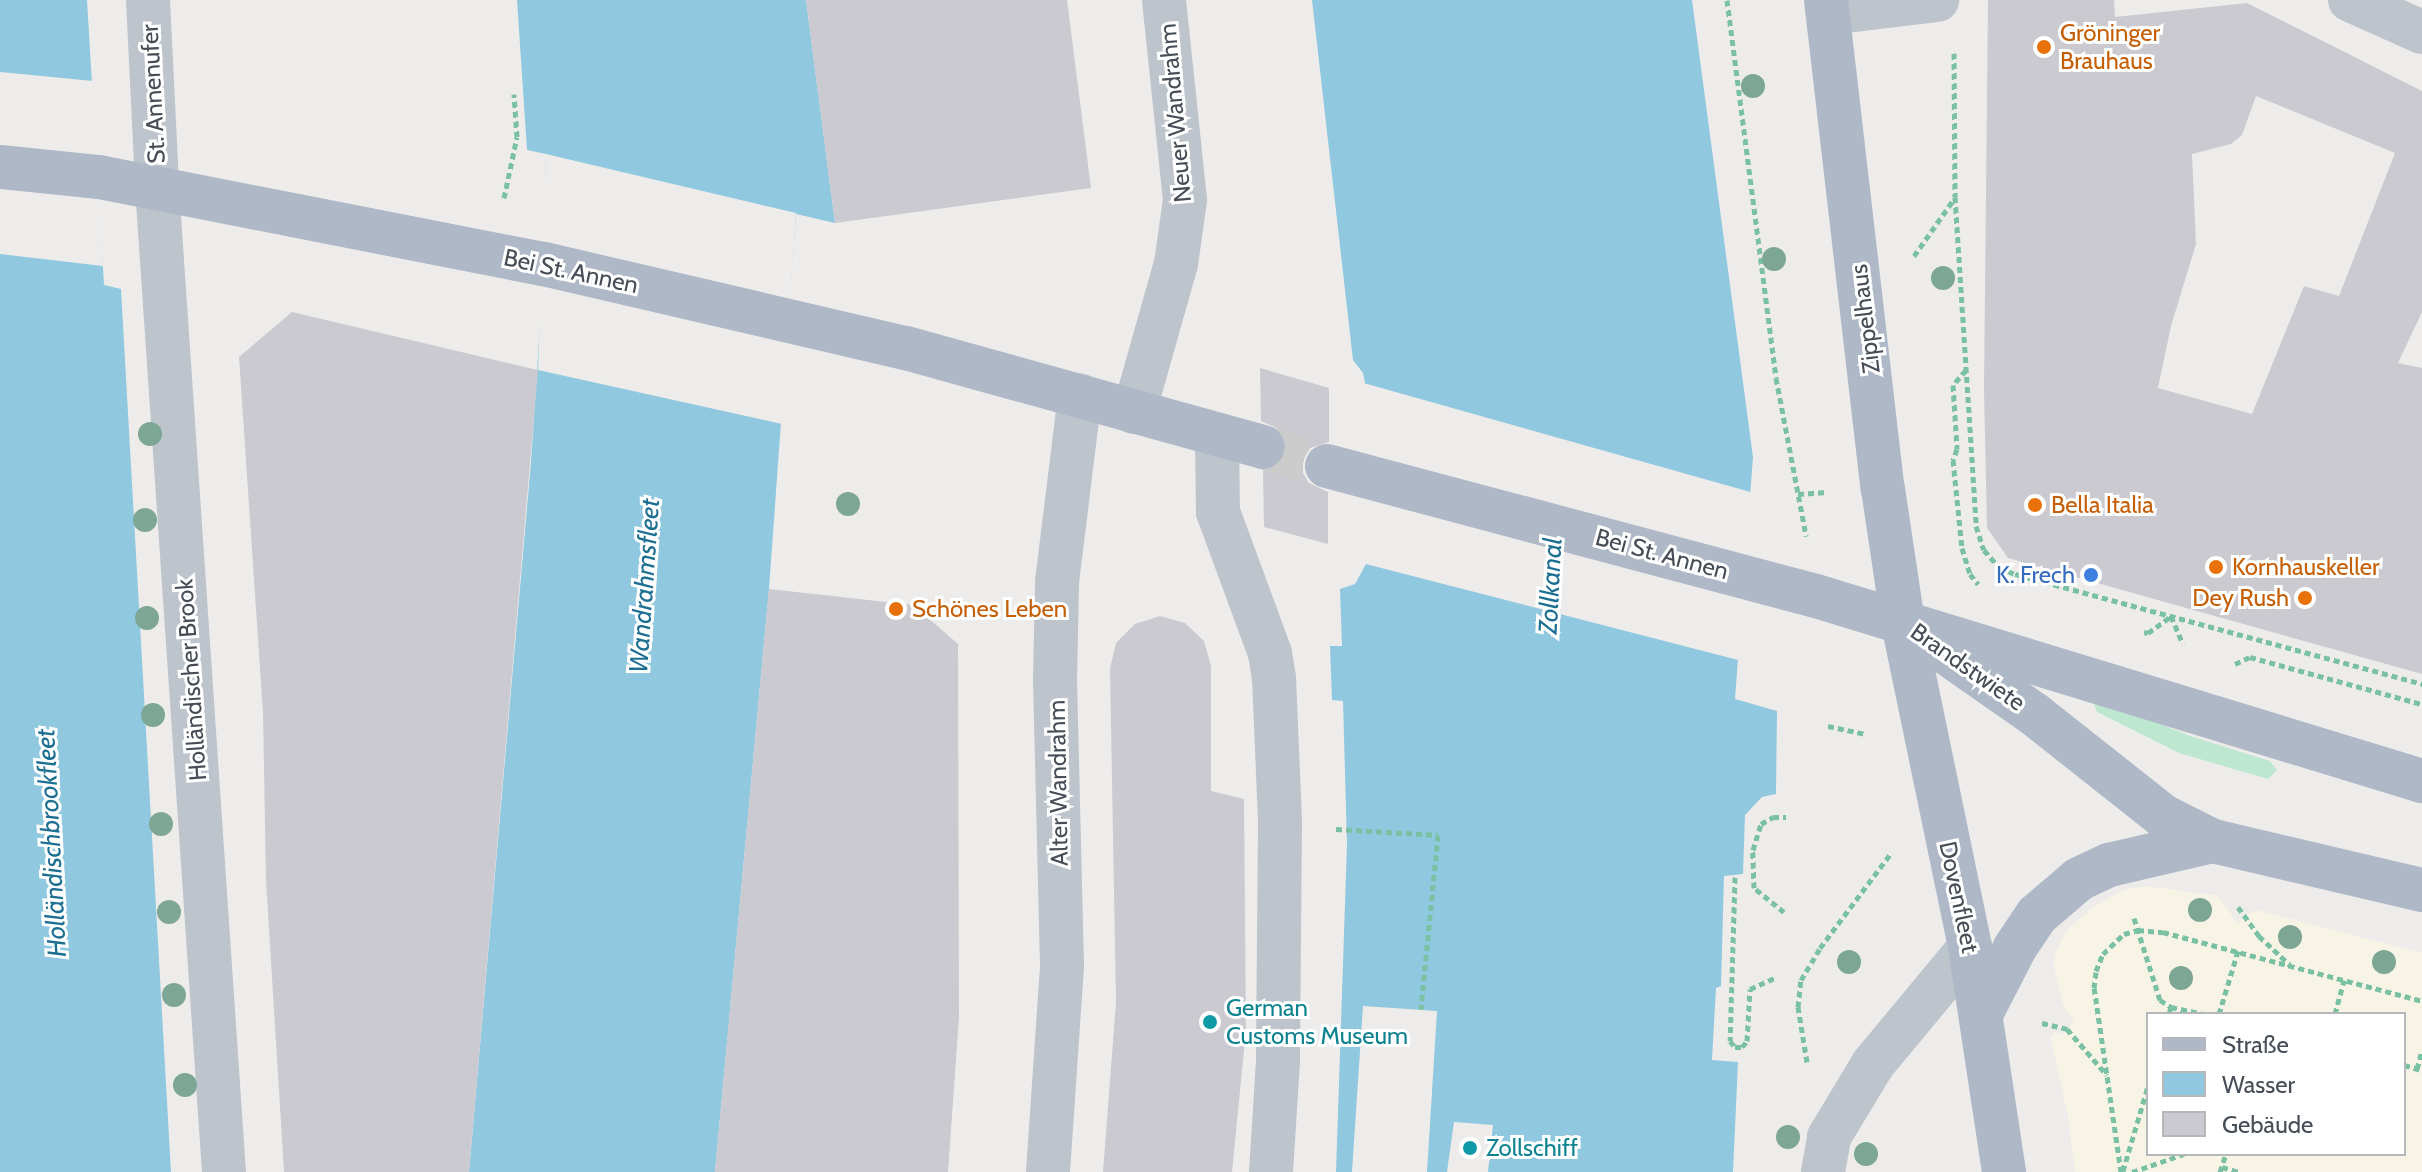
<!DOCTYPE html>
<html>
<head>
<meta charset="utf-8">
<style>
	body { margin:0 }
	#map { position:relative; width:2422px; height:1172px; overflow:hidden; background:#eeeceb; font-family:Cabin,sans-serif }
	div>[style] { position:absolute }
	.commercial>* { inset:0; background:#f8f4e5 }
	.green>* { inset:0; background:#bee7d1 }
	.water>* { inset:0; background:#90c8df }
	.pier>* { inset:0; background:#eeeceb }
	.building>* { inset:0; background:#cacad0 }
	.major-tunnel>* { height:44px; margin-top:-22px; transform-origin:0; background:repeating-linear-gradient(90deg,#cccccd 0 44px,transparent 0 66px) }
	.path>* { height:5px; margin-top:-2.5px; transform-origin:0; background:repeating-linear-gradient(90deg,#7ac1a4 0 6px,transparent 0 10px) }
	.minor>* { height:44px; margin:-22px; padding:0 22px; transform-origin:22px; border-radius:22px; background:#bec4cc }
	.major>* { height:44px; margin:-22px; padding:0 22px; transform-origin:22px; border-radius:22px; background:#aeb8c7 }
	.trees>* { width:24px; height:24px; margin:-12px; border-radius:50%; background:#7da695 }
	.dots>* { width:22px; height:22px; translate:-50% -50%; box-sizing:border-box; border:4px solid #fff; border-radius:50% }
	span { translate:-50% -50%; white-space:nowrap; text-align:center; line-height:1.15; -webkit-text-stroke:6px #fff; paint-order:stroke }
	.food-label { font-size:24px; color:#c56008 }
	.left { translate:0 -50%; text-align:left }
	.right { translate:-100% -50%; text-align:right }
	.street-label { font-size:24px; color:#464d56 }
	.shop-label { font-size:24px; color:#366cbe }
	.culture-label { font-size:24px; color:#0d838f }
	.water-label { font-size:26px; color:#1d6f92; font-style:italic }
	.legend { position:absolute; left:2146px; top:1012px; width:260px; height:144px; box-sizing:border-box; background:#fff; border:2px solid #b5b8bb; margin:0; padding:10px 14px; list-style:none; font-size:24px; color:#464d56 }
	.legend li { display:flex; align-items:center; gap:16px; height:40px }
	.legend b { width:40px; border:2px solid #b5b8bb }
</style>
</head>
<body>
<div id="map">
	<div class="commercial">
		<div style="clip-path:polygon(evenodd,2145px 886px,2218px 896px,2237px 923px,2256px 910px,2422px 953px,2422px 1172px,2075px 1172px,2068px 1116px,2051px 1039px,2054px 1032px,2063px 1035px,2074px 1022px,2063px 1005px,2054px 965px,2055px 954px,2066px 932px,2093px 907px,2124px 890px,2145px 886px,2148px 1014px,2404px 1014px,2404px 1154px,2148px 1154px,2148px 1014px)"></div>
	</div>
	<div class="green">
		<div style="clip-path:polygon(2102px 700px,2190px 736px,2270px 761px,2277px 770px,2268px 779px,2179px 753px,2097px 712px,2094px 703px)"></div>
	</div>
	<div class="water">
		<div style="clip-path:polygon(0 0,87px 0,104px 285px,121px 289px,171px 1172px,0 1172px)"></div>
		<div style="clip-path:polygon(517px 0,806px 0,835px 223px,796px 214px,769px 589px,715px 1172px,469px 1172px,531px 462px,544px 264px,546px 154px,527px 150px)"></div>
		<div style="clip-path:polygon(1312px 0,1692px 0,1753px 457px,1735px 699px,1777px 711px,1776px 794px,1762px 797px,1745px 815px,1743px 874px,1724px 876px,1721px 986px,1716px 988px,1712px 1060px,1738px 1062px,1733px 1172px,1488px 1172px,1493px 1125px,1454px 1122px,1447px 1172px,1336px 1172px,1347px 844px,1343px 701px,1332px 700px,1330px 646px,1342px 646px,1340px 589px,1355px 584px,1366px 564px,1365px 383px,1363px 373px,1353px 360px)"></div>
	</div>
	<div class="pier">
		<div style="clip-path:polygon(0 72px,93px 81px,103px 266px,0 254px)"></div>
		<div style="clip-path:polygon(546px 154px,796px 213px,782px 424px,538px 370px)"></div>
		<div style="clip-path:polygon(1360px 382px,1754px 493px,1742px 661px,1362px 563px)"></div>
		<div style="clip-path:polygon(1363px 1006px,1437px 1011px,1427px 1172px,1352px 1172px)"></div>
	</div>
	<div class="building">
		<div style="clip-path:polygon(806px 0,1067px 0,1091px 188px,835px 223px)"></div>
		<div style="clip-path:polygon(evenodd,1988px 0,2114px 0,2115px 17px,2247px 3px,2422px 91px,2422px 312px,2398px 363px,2422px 368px,2422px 674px,2008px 558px,1987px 528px,1984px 389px,1988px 0,2256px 96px,2395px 153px,2339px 296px,2304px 286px,2252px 414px,2158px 388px,2171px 326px,2196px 244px,2192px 154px,2231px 144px,2242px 135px,2256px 96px)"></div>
		<div style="clip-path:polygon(292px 312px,538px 370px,469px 1172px,284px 1172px,266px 880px,263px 713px,239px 357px)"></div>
		<div style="clip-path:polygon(1260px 368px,1329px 388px,1329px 442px,1310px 448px,1303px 460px,1303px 473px,1309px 483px,1328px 492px,1328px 544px,1264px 527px,1263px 471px,1280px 464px,1286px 453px,1286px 442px,1279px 429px,1261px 421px)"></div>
		<div style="clip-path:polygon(769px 589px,913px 605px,958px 644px,959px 1017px,948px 1172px,715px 1172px)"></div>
		<div style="clip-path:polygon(1160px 616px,1185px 623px,1204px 641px,1211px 666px,1211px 791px,1244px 799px,1246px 1030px,1232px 1172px,1103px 1172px,1116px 1002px,1110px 668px,1116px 643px,1135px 624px)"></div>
	</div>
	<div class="major-tunnel">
		<div style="left:1262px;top:447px;width:68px;rotate:16.3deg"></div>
	</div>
	<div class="path">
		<div style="left:1727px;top:0;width:381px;rotate:82.6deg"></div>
		<div style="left:1776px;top:378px;width:161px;rotate:79.2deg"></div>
		<div style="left:1954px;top:53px;width:144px;rotate:89.6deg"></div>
		<div style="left:1955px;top:197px;width:330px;rotate:86.3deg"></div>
		<div style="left:1976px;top:526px;width:25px;rotate:72deg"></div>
		<div style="left:1984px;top:550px;width:23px;rotate:49deg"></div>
		<div style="left:1999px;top:567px;width:17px;rotate:24deg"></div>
		<div style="left:2015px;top:574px;width:422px;rotate:15.1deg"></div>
		<div style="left:504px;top:198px;width:62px;rotate:-78deg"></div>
		<div style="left:517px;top:137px;width:43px;rotate:-94deg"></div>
		<div style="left:1914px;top:256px;width:70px;rotate:-54.9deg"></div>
		<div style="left:1966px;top:370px;width:20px;rotate:131deg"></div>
		<div style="left:1953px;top:385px;width:64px;rotate:86.4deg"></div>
		<div style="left:1957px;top:449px;width:12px;rotate:110deg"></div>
		<div style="left:1953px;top:460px;width:88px;rotate:84.2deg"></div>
		<div style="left:1962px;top:548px;width:27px;rotate:73deg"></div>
		<div style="left:1970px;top:574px;width:13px;rotate:51deg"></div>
		<div style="left:1798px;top:494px;width:29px;rotate:-4deg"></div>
		<div style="left:2144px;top:632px;width:4px;rotate:14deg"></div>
		<div style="left:2148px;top:633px;width:29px;rotate:-36deg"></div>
		<div style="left:2171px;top:616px;width:30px;rotate:67deg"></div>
		<div style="left:2235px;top:664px;width:17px;rotate:-25deg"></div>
		<div style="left:2250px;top:657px;width:178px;rotate:15.3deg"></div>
		<div style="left:1828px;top:726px;width:39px;rotate:12deg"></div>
		<div style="left:1336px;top:829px;width:102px;rotate:3.4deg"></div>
		<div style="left:1438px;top:835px;width:175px;rotate:95.6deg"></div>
		<div style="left:1735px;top:877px;width:164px;rotate:91.7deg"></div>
		<div style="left:1730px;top:1041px;width:8px;rotate:50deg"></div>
		<div style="left:1735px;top:1047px;width:7px"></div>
		<div style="left:1742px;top:1047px;width:8px;rotate:-50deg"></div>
		<div style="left:1747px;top:1041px;width:52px;rotate:-86.7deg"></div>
		<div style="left:1750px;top:989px;width:27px;rotate:-24deg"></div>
		<div style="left:2238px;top:907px;width:36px;rotate:54deg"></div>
		<div style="left:2259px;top:936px;width:42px;rotate:43.1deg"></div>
		<div style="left:1784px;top:912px;width:38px;rotate:-141deg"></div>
		<div style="left:1754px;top:888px;width:38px;rotate:-92deg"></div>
		<div style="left:1753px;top:850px;width:27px;rotate:-73deg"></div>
		<div style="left:1761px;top:824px;width:14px;rotate:-30deg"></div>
		<div style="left:1773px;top:817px;width:13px"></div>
		<div style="left:2134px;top:918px;width:86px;rotate:72.4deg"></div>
		<div style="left:2160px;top:1000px;width:13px;rotate:32deg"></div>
		<div style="left:2171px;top:1007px;width:7px;rotate:106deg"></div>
		<div style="left:2171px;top:1007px;width:33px;rotate:12deg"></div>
		<div style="left:2219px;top:1014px;width:66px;rotate:-73.2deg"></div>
		<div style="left:2335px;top:1014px;width:35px;rotate:-75deg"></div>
		<div style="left:2042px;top:1023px;width:26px;rotate:13deg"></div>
		<div style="left:2067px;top:1029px;width:61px;rotate:49deg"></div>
		<div style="left:1807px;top:1062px;width:56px;rotate:-99.3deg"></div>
		<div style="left:1798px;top:1007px;width:27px;rotate:-84deg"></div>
		<div style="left:1801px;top:980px;width:37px;rotate:-59deg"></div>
		<div style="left:1820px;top:948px;width:119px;rotate:-53.2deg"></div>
		<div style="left:2404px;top:1065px;width:19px;rotate:16deg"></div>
		<div style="left:2417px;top:1069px;width:20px;rotate:-75deg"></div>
		<div style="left:2222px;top:1167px;width:17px;rotate:17deg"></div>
		<div style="left:2123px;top:1171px;width:89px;rotate:-73.6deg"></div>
		<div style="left:2121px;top:1172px;width:186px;rotate:-98.3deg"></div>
		<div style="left:2094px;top:988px;width:17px;rotate:-83deg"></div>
		<div style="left:2096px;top:971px;width:18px;rotate:-68deg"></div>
		<div style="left:2103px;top:954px;width:29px;rotate:-44deg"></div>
		<div style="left:2124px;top:934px;width:15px;rotate:-16deg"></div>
		<div style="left:2138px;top:930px;width:25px;rotate:5deg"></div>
		<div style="left:2163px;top:932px;width:268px;rotate:14.9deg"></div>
		<div style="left:2132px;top:1172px;width:55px;rotate:-19.1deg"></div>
		<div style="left:2220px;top:1172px;width:19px;rotate:-72deg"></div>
	</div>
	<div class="minor">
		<div style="left:148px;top:0;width:187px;rotate:87.2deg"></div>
		<div style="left:157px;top:187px;width:987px;rotate:86.11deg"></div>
		<div style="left:2350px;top:0;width:79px;rotate:24deg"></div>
		<div style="left:1830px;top:13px;width:108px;rotate:-6.9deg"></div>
		<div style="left:1134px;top:412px;width:154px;rotate:-74.2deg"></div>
		<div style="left:1176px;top:264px;width:65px;rotate:-82deg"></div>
		<div style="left:1185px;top:200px;width:201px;rotate:-96deg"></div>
		<div style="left:1217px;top:435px;width:77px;rotate:89.3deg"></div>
		<div style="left:1218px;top:512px;width:150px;rotate:69.8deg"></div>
		<div style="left:1270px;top:653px;width:25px;rotate:81deg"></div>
		<div style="left:1274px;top:678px;width:146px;rotate:87.6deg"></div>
		<div style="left:1280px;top:824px;width:237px;rotate:90.5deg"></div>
		<div style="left:1278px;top:1061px;width:111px;rotate:93.6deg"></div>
		<div style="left:1048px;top:1172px;width:206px;rotate:-86.1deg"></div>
		<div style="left:1062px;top:966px;width:286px;rotate:-91.4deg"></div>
		<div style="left:1055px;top:680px;width:98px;rotate:-88.8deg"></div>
		<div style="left:1057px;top:582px;width:188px;rotate:-83deg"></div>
		<div style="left:1823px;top:1172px;width:36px;rotate:-80deg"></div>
		<div style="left:1829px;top:1137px;width:85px;rotate:-58.9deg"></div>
		<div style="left:1873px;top:1064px;width:152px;rotate:-50.3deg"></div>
	</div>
	<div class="major">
		<div style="left:1826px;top:0;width:492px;rotate:83.4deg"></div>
		<div style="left:1883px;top:489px;width:135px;rotate:81.5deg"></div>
		<div style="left:1903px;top:623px;width:331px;rotate:78.3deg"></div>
		<div style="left:1970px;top:947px;width:228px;rotate:81.4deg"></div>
		<div style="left:0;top:167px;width:100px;rotate:5.8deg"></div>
		<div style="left:99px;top:177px;width:453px;rotate:11.1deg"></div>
		<div style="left:544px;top:264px;width:372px;rotate:13.1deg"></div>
		<div style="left:906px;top:348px;width:370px;rotate:15.5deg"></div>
		<div style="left:1327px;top:466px;width:506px;rotate:14.89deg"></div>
		<div style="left:1816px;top:596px;width:634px;rotate:16.98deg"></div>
		<div style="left:1938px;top:647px;width:117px;rotate:34.9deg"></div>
		<div style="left:2034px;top:714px;width:164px;rotate:38.3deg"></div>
		<div style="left:2163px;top:816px;width:56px;rotate:26.6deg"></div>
		<div style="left:2213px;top:841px;width:215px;rotate:13.2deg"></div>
		<div style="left:1981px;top:1014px;width:76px;rotate:-62.8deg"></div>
		<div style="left:2016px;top:946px;width:37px;rotate:-56deg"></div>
		<div style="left:2037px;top:915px;width:55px;rotate:-40.6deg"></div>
		<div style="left:2079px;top:879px;width:33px;rotate:-25deg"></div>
		<div style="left:2109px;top:865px;width:107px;rotate:-13deg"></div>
	</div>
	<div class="trees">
		<div style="left:1753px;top:86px"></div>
		<div style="left:1774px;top:259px"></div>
		<div style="left:1943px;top:278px"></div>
		<div style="left:150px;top:434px"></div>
		<div style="left:848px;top:504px"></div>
		<div style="left:145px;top:520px"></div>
		<div style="left:147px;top:618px"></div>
		<div style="left:153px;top:715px"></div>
		<div style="left:161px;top:824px"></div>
		<div style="left:2200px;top:910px"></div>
		<div style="left:169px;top:912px"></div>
		<div style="left:2290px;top:937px"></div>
		<div style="left:1849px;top:962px"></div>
		<div style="left:2384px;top:962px"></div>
		<div style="left:2181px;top:978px"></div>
		<div style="left:174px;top:995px"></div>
		<div style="left:185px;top:1085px"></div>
		<div style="left:1788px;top:1137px"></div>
		<div style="left:1866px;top:1154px"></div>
	</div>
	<div class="dots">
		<div style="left:2044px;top:47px;background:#e8710a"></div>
		<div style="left:2035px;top:505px;background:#e8710a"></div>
		<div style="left:2216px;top:567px;background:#e8710a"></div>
		<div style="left:2091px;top:575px;background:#3f7fe0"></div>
		<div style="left:2305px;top:598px;background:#e8710a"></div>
		<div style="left:896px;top:609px;background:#e8710a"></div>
		<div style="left:1210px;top:1022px;background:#0f9aa8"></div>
		<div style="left:1470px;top:1148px;background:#0f9aa8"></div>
	</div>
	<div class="food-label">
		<span class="left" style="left:2060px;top:47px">Gröninger<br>Brauhaus</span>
		<span class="left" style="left:2051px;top:505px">Bella Italia</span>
		<span class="left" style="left:2232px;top:567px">Kornhauskeller</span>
		<span class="right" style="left:2289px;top:598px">Dey Rush</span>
		<span class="left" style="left:912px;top:609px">Schönes Leben</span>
	</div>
	<div class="street-label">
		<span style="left:153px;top:94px;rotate:-93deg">St. Annenufer</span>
		<span style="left:1175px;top:113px;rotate:-95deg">Neuer Wandrahm</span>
		<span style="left:571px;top:271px;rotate:12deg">Bei St. Annen</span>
		<span style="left:1865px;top:319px;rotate:-97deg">Zippelhaus</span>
		<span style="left:1662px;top:554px;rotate:15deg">Bei St. Annen</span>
		<span style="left:1968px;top:667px;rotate:35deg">Brandstwiete</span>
		<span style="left:191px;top:680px;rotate:-94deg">Holländischer Brook</span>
		<span style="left:1058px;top:783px;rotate:-91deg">Alter Wandrahm</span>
		<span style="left:1959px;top:897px;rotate:78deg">Dovenfleet</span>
	</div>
	<div class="shop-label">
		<span class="right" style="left:2075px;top:575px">K. Frech</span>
	</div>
	<div class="culture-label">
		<span class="left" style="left:1226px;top:1022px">German<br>Customs Museum</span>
		<span class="left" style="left:1486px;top:1148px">Zollschiff</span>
	</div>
	<div class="water-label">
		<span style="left:645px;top:586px;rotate:-86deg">Wandrahmsfleet</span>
		<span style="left:1551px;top:586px;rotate:-87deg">Zollkanal</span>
		<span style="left:52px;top:843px;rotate:-93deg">Holländischbrookfleet</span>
	</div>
	<ul class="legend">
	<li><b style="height:10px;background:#aeb8c7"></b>Straße</li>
	<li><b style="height:22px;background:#90c8df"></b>Wasser</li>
	<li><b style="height:22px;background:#cacad0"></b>Gebäude</li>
	</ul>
</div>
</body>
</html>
